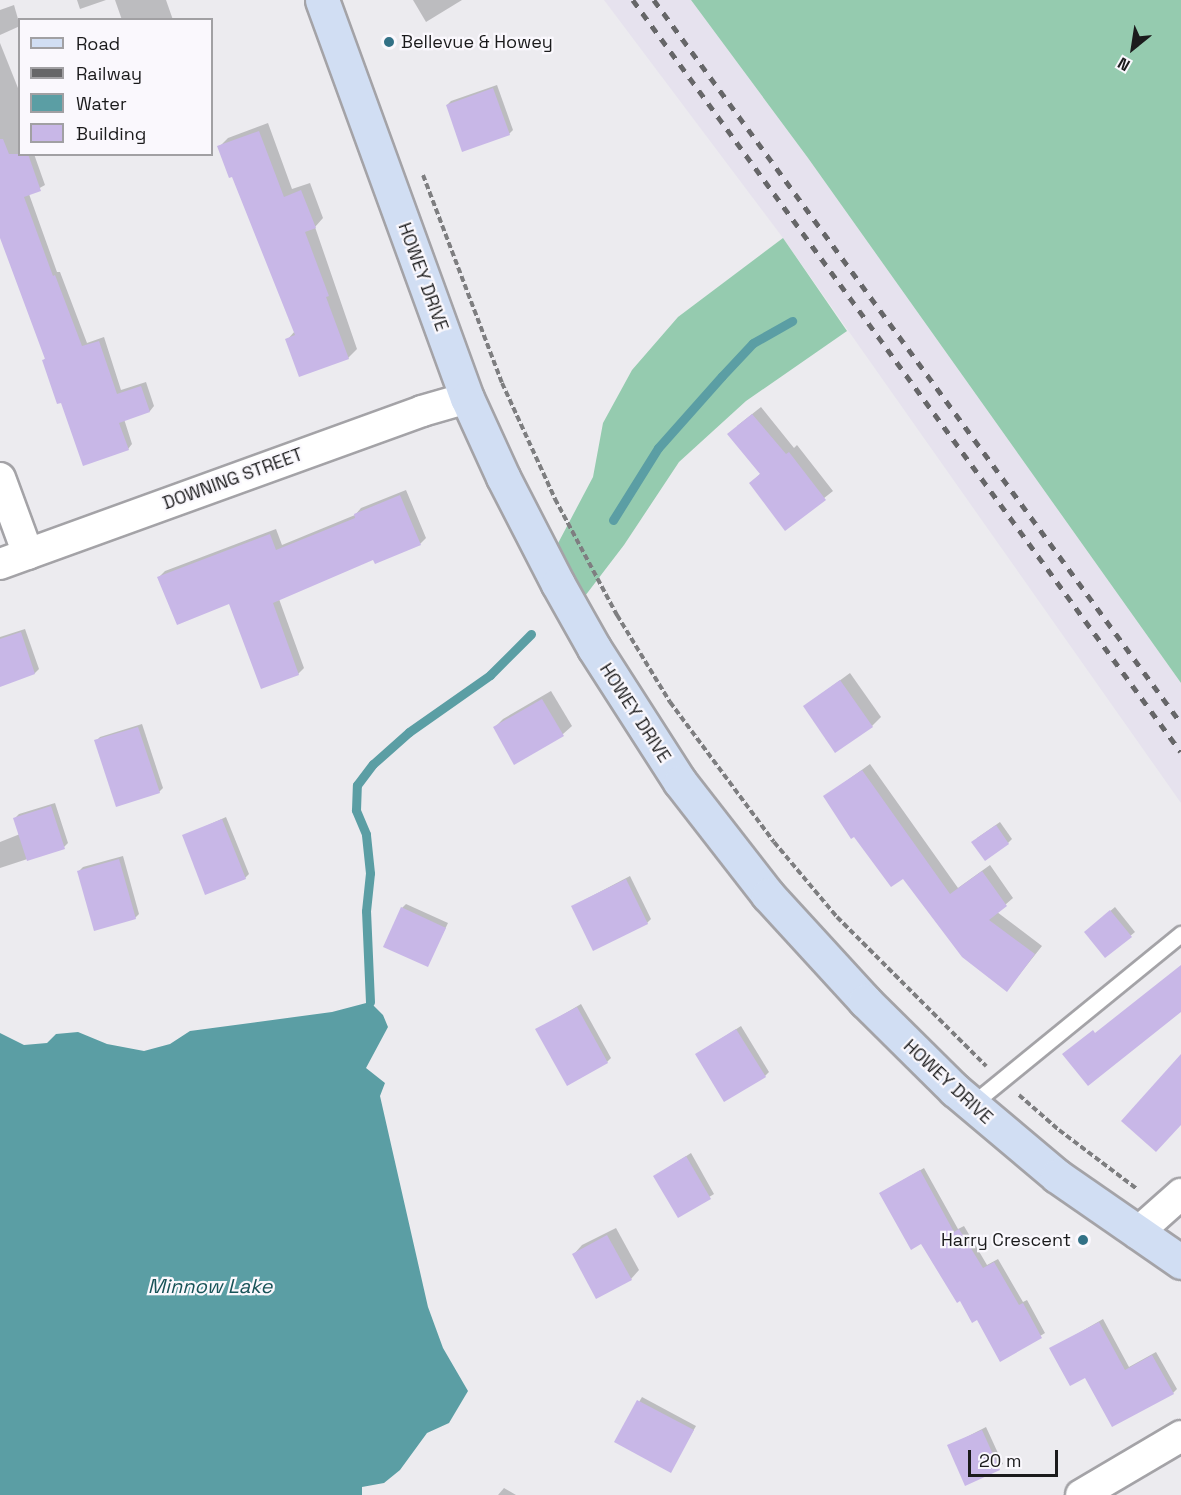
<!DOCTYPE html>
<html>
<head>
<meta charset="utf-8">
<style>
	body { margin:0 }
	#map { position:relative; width:1181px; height:1495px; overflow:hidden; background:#ecebef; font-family:"Space Grotesk",sans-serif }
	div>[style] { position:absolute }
	.built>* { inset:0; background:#e6e2ee }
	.forest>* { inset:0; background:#95cbaf }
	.water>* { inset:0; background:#5b9ea4 }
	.shadow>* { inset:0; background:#0003 }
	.stream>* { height:9px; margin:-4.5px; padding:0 4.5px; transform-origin:4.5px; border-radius:4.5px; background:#5b9ea4 }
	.building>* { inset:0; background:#c8b7e7 }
	.path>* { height:4px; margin-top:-2px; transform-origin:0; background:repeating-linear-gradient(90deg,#7e7e80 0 6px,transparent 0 9px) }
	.roads { filter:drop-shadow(2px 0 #a4a3a7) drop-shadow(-2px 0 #a4a3a7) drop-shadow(0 2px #a4a3a7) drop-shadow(0 -2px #a4a3a7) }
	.service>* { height:15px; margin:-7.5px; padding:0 7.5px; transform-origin:7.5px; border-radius:7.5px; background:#fff }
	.minor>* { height:30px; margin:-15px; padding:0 15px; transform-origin:15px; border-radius:15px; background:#fff }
	.secondary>* { height:33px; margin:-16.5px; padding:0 16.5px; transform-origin:16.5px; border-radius:16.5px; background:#d1def3 }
	.rail>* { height:4.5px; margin-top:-2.25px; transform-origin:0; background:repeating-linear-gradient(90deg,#666668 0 8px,transparent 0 16px) }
	.dots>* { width:16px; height:16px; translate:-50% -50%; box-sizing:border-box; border:3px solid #faf8fd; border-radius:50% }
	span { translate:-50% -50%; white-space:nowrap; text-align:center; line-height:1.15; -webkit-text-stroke:4.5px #faf8fd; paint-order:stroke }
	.poi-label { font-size:18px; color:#1b1b1c }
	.left { translate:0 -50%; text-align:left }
	.right { translate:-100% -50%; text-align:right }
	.street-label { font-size:18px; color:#1b1b1c }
	.water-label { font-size:20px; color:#185358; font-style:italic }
	.legend { position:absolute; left:18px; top:18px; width:195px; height:138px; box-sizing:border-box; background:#faf8fd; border:2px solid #a1a0a3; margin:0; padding:8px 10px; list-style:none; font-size:18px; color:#1b1b1c }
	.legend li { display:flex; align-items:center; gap:12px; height:30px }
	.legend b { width:30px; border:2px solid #a1a0a3 }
	.north { position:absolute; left:1103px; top:18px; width:60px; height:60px; -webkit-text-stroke:4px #faf8fd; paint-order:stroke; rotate:210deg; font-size:16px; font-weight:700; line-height:24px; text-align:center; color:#1b1b1c }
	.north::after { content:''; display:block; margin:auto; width:21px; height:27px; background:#1b1b1c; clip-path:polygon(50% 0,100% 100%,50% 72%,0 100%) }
	.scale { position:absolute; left:968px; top:1450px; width:90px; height:27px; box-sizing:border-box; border:3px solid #1b1b1c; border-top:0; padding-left:8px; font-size:18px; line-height:21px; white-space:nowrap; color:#1b1b1c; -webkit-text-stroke:4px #faf8fd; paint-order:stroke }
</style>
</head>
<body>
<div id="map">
	<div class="built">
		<div style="clip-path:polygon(604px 0,691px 0,808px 158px,1181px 683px,1181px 803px,783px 238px)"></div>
	</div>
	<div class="forest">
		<div style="clip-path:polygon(691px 0,1181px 0,1181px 683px,808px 158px)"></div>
		<div style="clip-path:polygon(783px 238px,847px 331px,746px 401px,679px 462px,624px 545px,572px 613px,546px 566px,593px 477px,603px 423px,632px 370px,678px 317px)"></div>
	</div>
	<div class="water">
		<div style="clip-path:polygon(370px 1002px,383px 1015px,388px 1027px,366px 1068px,385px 1083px,380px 1096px,428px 1307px,443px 1348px,468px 1391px,449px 1423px,427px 1433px,400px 1470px,384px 1483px,362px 1487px,362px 1495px,0 1495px,0 1033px,24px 1045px,47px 1043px,56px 1034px,78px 1032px,107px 1044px,144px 1051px,170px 1044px,190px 1031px,332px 1012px)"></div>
	</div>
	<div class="shadow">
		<div style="clip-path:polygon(77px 0,106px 0,80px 9px)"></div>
		<div style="clip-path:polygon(115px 0,166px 0,173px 20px,122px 20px)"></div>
		<div style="clip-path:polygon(413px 0,462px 0,426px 22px)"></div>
		<div style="clip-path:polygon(14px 5px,20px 26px,0 35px,0 10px)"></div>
		<div style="clip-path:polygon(0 43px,20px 93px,20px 154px,34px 154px,45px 185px,29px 194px,57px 272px,60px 272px,87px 343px,104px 337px,121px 390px,146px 382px,154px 406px,150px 411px,124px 419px,132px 444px,128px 449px,44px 360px,46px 357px,0 229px)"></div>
		<div style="clip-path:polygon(497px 85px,513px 130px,509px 134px,447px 105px,451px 101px)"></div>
		<div style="clip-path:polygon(268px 123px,292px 189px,310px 183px,323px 218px,315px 227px,357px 349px,348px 358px,287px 340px,295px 331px,233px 175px,219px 147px,228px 138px)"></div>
		<div style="clip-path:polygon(761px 407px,794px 448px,797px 445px,833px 491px,785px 529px,751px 483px,761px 473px,737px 426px)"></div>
		<div style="clip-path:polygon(406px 490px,426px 538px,420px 544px,374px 558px,279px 599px,304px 668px,298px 674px,230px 602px,159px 577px,165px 571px,276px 529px,282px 545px,355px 515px,361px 508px)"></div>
		<div style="clip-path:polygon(25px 629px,39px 669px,35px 673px,0 685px,0 637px)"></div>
		<div style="clip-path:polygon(850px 673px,881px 717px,872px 726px,805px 706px)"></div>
		<div style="clip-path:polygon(551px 691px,572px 726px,563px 734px,515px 763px,495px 727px,503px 719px)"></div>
		<div style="clip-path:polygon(142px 724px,163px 788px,159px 792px,96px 741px,100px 737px)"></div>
		<div style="clip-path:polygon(870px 764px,958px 888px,990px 865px,1013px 898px,997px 912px,1042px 946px,1007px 990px,903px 877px,824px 797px)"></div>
		<div style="clip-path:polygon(55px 803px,68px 843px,64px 847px,0 868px,0 842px,20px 834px,15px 818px,19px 814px)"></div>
		<div style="clip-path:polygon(226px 817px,249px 874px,245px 878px,184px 836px)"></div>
		<div style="clip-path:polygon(1000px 822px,1012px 839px,1008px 843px,977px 838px)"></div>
		<div style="clip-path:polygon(123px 856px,139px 914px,135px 918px,79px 871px,83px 867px)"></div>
		<div style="clip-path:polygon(630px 876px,651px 919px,647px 923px,573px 906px)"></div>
		<div style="clip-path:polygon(406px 904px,448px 923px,427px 966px,402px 908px)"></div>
		<div style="clip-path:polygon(1115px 907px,1135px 932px,1106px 956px,1090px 928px)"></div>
		<div style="clip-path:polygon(581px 1004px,611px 1058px,607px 1062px,537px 1030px)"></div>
		<div style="clip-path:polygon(741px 1026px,769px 1072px,765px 1076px,697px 1054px)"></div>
		<div style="clip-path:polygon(691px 1153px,714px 1194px,678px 1216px,655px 1176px)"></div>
		<div style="clip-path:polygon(924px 1168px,958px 1229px,964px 1226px,987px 1265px,998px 1259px,1023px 1302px,1027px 1300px,1045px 1333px,1000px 1360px,977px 1318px,921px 1242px,881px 1193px)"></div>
		<div style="clip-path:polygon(616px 1228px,639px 1270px,631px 1279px,574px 1254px,582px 1245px)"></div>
		<div style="clip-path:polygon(1103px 1319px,1129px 1367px,1156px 1352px,1177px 1389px,1173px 1393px,1051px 1349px)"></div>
		<div style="clip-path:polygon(642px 1397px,696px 1426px,670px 1471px,616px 1441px)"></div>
		<div style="clip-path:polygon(986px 1427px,1003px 1464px,966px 1484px,949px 1446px)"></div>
		<div style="clip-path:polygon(504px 1488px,516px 1495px,498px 1495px)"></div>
	</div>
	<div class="stream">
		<div style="left:613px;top:520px;width:85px;rotate:-58deg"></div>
		<div style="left:658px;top:448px;width:96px;rotate:-48.4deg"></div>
		<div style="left:722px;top:376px;width:45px;rotate:-46.8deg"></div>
		<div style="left:753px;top:343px;width:45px;rotate:-29.4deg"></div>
		<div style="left:370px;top:1002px;width:91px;rotate:-92.5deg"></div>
		<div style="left:366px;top:911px;width:38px;rotate:-84deg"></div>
		<div style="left:370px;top:873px;width:39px;rotate:-96deg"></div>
		<div style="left:366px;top:834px;width:26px;rotate:-113deg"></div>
		<div style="left:356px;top:810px;width:25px;rotate:-88deg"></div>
		<div style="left:357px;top:785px;width:26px;rotate:-53deg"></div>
		<div style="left:373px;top:764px;width:48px;rotate:-41.6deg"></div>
		<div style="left:409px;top:732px;width:99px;rotate:-35.1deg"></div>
		<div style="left:490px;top:675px;width:58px;rotate:-45deg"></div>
	</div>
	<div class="building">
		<div style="clip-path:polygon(493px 88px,510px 135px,462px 152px,446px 105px)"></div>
		<div style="clip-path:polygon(259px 131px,284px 197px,301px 190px,316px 228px,305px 232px,329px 296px,326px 297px,349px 359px,299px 377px,285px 339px,295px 335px,232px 177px,229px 178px,217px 146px)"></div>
		<div style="clip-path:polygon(0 139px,3px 139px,9px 154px,28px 154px,41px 191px,24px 197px,53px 276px,55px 275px,82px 346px,99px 341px,117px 394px,141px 386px,150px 412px,119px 423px,129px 450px,83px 466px,61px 403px,57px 404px,42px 360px,45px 359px,0 238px)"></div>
		<div style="clip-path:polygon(752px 414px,786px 454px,789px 452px,826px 500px,785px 531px,749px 483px,760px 474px,727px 434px)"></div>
		<div style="clip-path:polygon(400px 495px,421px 545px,375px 564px,373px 560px,273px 603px,299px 675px,261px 689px,229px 604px,177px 625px,157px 577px,270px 534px,276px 550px,355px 518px,354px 514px)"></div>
		<div style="clip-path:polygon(21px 632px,35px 674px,0 687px,0 639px)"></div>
		<div style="clip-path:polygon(840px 680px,873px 727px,835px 753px,803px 706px)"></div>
		<div style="clip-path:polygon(542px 699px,564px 736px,514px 765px,493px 727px)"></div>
		<div style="clip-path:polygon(138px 727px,160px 793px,116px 807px,94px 740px)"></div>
		<div style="clip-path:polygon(862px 770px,950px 894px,982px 871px,1007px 906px,989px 920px,1035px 954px,1007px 992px,962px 957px,903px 879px,891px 887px,854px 837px,851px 839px,823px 796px)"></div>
		<div style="clip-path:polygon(51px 806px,65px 849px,27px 861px,13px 818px)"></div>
		<div style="clip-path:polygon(222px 819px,246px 879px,205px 895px,182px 835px)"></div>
		<div style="clip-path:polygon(996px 825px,1009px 844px,985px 861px,971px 842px)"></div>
		<div style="clip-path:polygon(119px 859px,136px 919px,94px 931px,77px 871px)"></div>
		<div style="clip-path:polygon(626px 879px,648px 924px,593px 951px,571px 906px)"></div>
		<div style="clip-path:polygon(401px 907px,446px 928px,428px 967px,383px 947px)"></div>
		<div style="clip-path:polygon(1110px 910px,1132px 937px,1105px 958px,1084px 932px)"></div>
		<div style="clip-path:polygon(1181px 965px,1181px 1012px,1088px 1086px,1062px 1054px,1093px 1030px,1095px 1033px)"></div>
		<div style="clip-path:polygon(577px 1007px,608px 1063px,567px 1086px,535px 1029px)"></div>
		<div style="clip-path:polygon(736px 1029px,766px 1077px,724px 1102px,695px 1054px)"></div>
		<div style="clip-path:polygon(1181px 1054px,1181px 1125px,1156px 1152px,1121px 1121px)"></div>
		<div style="clip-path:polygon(686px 1156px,711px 1199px,678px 1218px,653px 1176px)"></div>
		<div style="clip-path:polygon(920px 1170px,954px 1232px,959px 1229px,983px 1268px,994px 1262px,1019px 1305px,1023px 1303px,1042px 1338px,1000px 1362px,977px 1320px,972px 1323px,960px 1301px,957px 1303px,921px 1244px,911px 1250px,879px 1193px)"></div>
		<div style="clip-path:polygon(607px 1235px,632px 1280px,596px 1299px,572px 1254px)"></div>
		<div style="clip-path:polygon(1099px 1322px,1125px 1370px,1152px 1355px,1174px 1394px,1112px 1427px,1085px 1378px,1070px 1386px,1049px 1348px)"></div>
		<div style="clip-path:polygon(637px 1400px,694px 1430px,671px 1473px,614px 1442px)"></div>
		<div style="clip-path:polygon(982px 1430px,1000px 1470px,965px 1486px,947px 1445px)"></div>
	</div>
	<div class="path">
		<div style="left:423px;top:175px;width:222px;rotate:69.2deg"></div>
		<div style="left:502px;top:383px;width:128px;rotate:65.4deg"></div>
		<div style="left:555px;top:499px;width:132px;rotate:61.9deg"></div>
		<div style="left:617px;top:615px;width:102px;rotate:58.7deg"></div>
		<div style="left:670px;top:702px;width:174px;rotate:53.4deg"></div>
		<div style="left:774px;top:842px;width:98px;rotate:50deg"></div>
		<div style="left:837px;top:917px;width:211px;rotate:45deg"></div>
		<div style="left:1019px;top:1095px;width:53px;rotate:41.2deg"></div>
		<div style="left:1059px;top:1130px;width:98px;rotate:37.1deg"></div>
	</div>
	<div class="roads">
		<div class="service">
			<div style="left:971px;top:1105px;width:271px;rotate:-39.2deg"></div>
		</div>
		<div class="minor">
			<div style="left:0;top:478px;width:81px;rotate:69.8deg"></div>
			<div style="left:0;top:564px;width:449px;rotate:-19.9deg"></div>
			<div style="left:422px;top:411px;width:47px;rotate:-16.1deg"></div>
			<div style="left:1137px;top:1233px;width:59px;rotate:-41.6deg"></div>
			<div style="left:1081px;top:1495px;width:116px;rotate:-30.5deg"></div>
		</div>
		<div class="secondary">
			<div style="left:322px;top:0;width:424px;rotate:70deg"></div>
			<div style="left:467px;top:398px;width:87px;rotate:65.5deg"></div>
			<div style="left:503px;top:477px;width:120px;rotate:62.8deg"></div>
			<div style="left:558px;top:584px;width:73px;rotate:60.6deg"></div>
			<div style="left:594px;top:648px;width:159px;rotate:57.3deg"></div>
			<div style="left:680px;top:782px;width:143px;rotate:52.1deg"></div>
			<div style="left:768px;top:895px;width:144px;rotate:47.5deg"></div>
			<div style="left:865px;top:1001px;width:127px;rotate:44.7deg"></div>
			<div style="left:955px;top:1090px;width:133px;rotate:40.1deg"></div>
			<div style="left:1057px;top:1176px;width:151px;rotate:34.7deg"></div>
		</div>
	</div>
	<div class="rail">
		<div style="left:633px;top:0;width:930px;rotate:53.92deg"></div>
		<div style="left:654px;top:0;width:895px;rotate:53.91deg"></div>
	</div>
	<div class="dots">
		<div style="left:389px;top:42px;background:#327186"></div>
		<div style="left:1083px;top:1240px;background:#327186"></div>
	</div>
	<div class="poi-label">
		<span class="left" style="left:401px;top:42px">Bellevue &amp; Howey</span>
		<span class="right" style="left:1071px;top:1240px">Harry Crescent</span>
	</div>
	<div class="street-label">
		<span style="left:423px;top:277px;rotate:70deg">HOWEY DRIVE</span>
		<span style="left:233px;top:479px;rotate:-20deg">DOWNING STREET</span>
		<span style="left:635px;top:713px;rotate:57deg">HOWEY DRIVE</span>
		<span style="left:948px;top:1082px;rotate:43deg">HOWEY DRIVE</span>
	</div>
	<div class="water-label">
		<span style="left:210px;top:1286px">Minnow Lake</span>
	</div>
	<ul class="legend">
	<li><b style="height:8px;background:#d1def3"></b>Road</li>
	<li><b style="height:8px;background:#666668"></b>Railway</li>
	<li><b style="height:16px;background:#5b9ea4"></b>Water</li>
	<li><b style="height:16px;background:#c8b7e7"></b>Building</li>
	</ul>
	<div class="north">N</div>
	<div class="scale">20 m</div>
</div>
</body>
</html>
